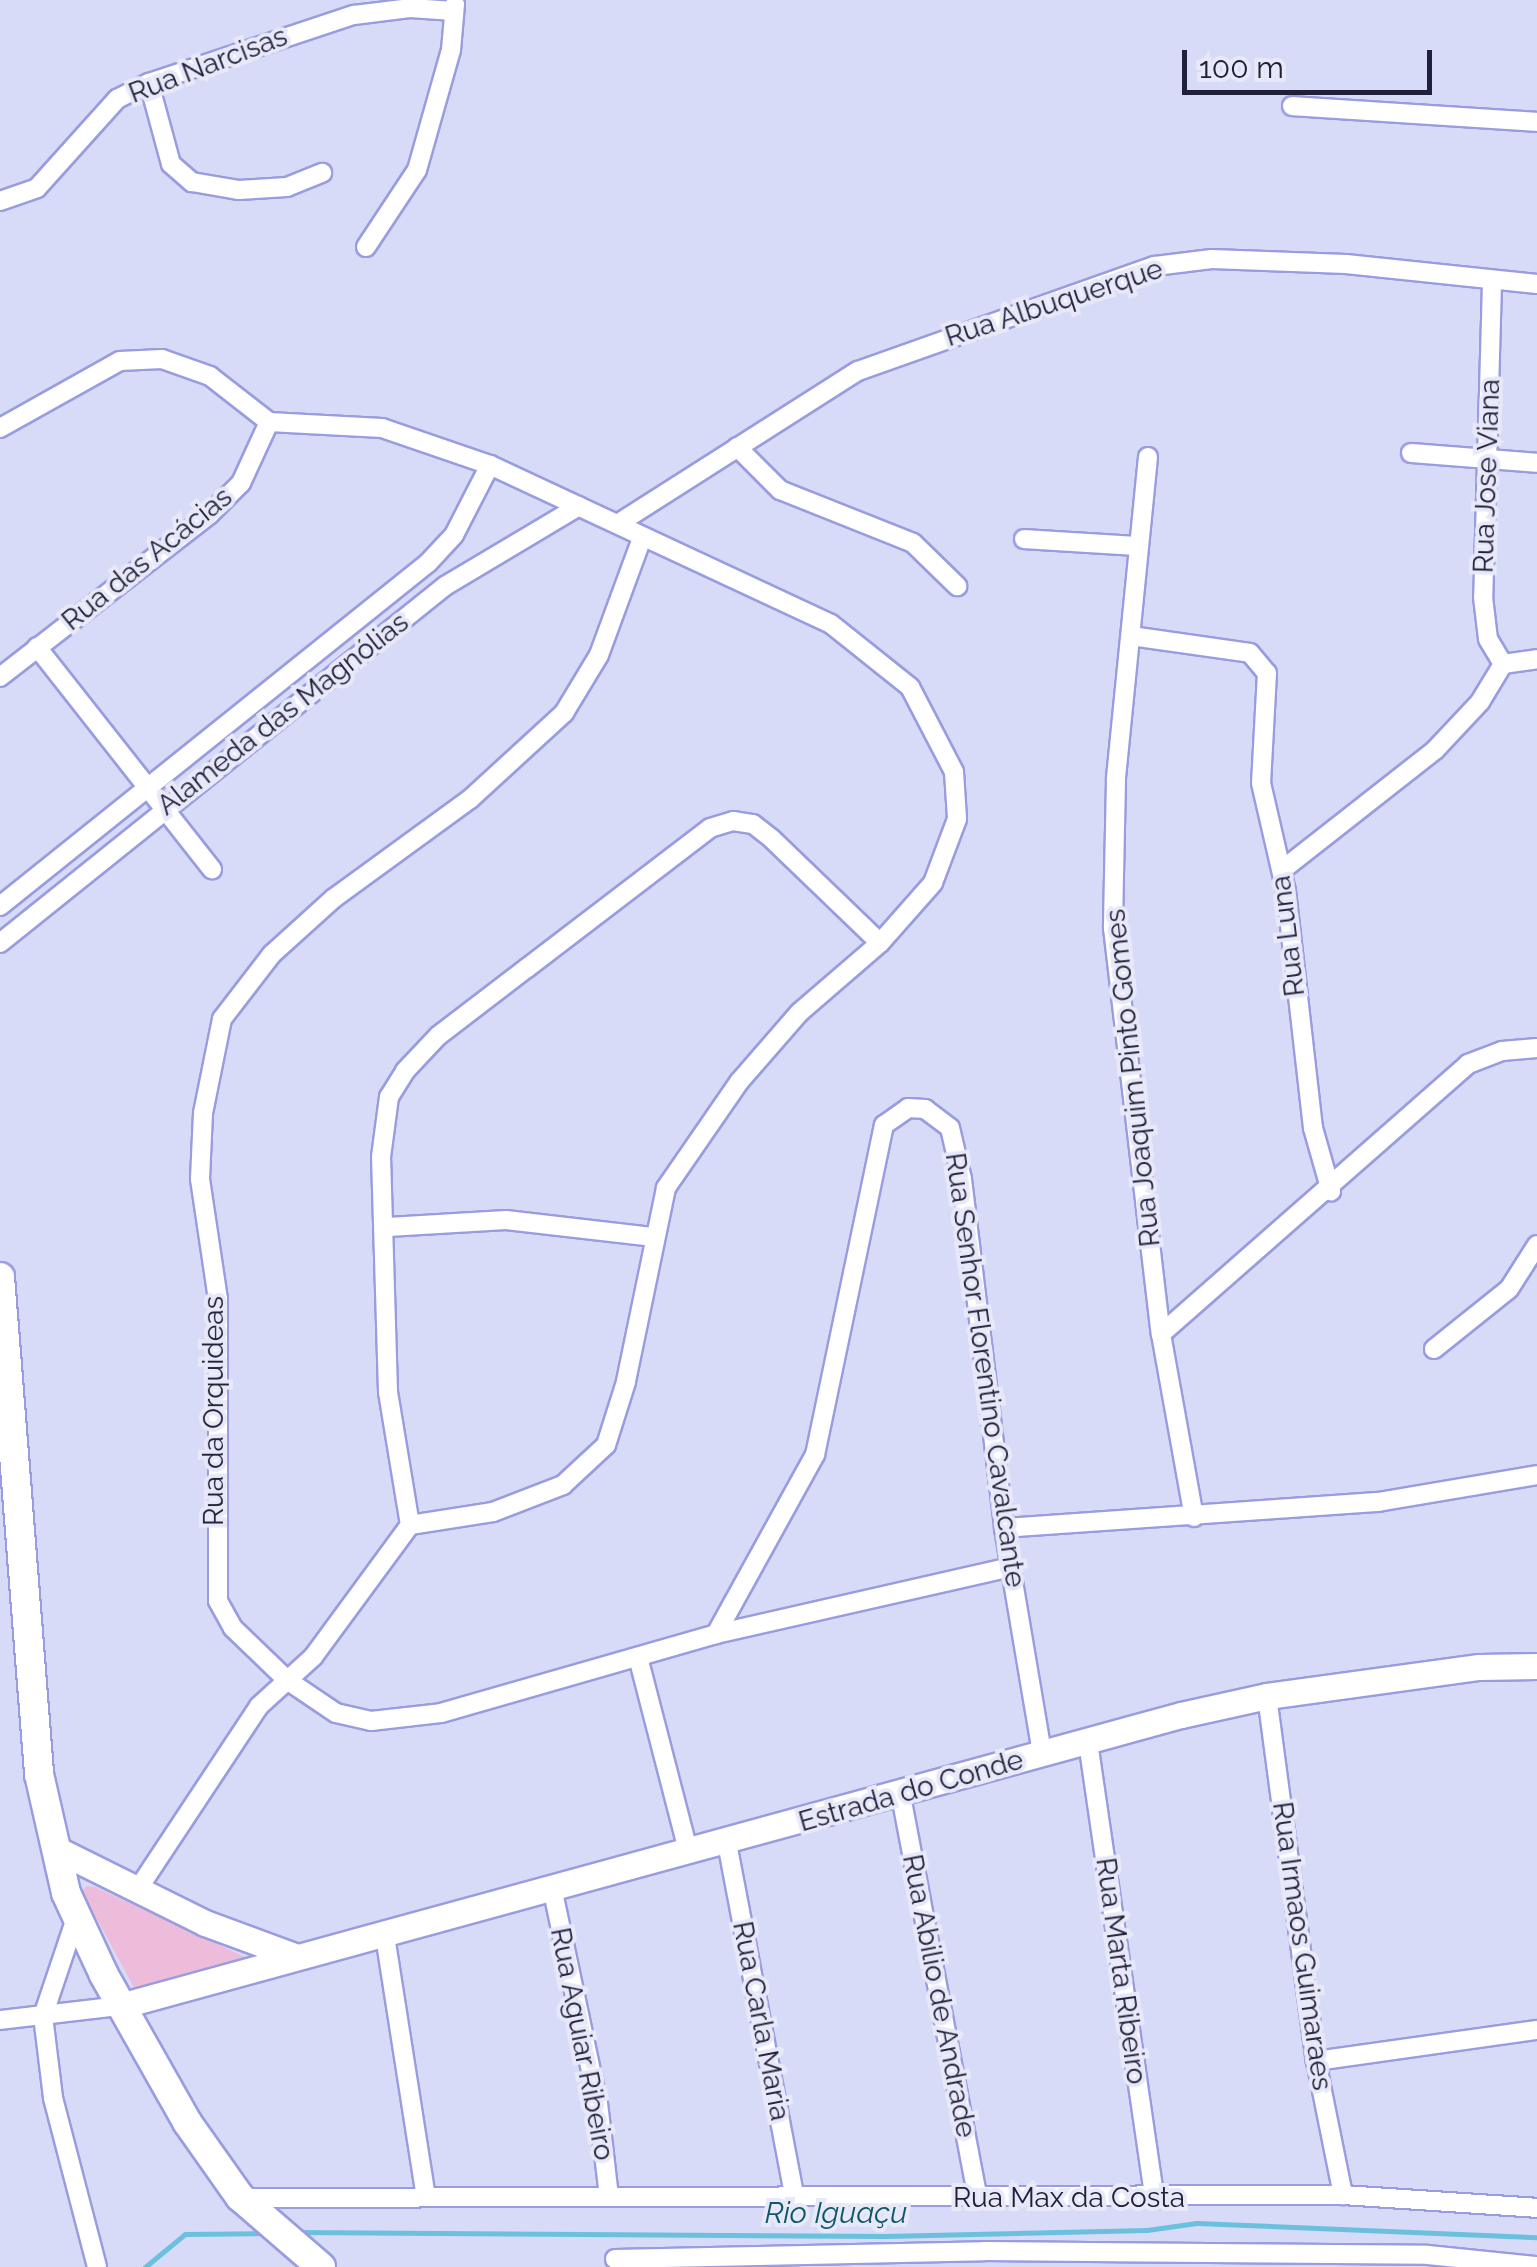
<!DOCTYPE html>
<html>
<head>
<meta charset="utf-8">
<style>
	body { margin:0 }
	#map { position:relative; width:1537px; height:2267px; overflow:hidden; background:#d8dbf7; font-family:Raleway,sans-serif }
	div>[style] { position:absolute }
	.green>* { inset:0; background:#edbcda }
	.stream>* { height:5px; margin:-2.5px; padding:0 2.5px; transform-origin:2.5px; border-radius:2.5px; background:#6bc1dd }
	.roads { filter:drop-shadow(2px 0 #999de0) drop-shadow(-2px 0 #999de0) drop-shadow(0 2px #999de0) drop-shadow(0 -2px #999de0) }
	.street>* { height:18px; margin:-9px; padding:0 9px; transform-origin:9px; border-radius:9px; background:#fff }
	.secondary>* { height:25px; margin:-12.5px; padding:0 12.5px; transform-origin:12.5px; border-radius:12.5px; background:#fff }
	.primary>* { height:28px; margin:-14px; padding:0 14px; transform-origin:14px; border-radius:14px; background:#fff }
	span { translate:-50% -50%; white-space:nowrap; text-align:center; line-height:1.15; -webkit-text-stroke:8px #e8e9f8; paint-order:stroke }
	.street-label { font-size:28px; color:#20203a }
	.water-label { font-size:30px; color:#0f586c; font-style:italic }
	.scale { position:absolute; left:1182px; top:50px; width:250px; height:45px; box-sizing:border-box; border:5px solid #20203a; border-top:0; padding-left:12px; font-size:30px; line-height:35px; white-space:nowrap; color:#20203a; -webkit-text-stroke:8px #e8e9f8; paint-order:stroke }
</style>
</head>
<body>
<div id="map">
	<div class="green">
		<div style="clip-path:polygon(87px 1886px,95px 1887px,245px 1957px,237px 1970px,140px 1999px,82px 1891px)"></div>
	</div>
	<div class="stream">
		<div style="left:296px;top:2232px;width:589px;rotate:0.39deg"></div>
		<div style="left:885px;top:2236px;width:262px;rotate:-1.3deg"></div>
		<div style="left:1147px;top:2230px;width:50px;rotate:-8deg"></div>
		<div style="left:1197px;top:2223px;width:340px;rotate:2.4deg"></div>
		<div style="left:145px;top:2267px;width:52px;rotate:-39.5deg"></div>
		<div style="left:185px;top:2234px;width:80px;rotate:-0.7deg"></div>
	</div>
	<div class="roads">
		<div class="street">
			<div style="left:149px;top:83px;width:84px;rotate:74.8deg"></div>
			<div style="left:171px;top:164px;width:28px;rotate:41deg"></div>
			<div style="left:192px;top:182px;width:48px;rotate:9.7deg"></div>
			<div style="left:239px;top:190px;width:48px;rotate:-3.6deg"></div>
			<div style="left:287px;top:187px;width:38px;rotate:-22deg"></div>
			<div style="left:1292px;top:106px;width:246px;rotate:3.7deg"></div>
			<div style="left:0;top:201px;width:39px;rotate:-19deg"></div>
			<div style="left:37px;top:188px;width:120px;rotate:-48deg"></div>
			<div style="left:117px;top:99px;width:36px;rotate:-27deg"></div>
			<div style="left:149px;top:83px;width:216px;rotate:-18.4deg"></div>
			<div style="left:354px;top:15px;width:56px;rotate:-7.1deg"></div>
			<div style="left:410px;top:8px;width:44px;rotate:3.9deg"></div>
			<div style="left:366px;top:247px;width:92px;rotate:-56.5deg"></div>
			<div style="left:417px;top:170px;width:125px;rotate:-74.2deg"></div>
			<div style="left:451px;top:50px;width:46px;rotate:-85deg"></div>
			<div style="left:1492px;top:283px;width:314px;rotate:91.6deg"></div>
			<div style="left:1483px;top:597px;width:42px;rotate:83.2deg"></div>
			<div style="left:1488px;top:639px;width:29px;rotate:59deg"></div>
			<div style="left:269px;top:422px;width:113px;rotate:3deg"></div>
			<div style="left:382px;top:428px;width:114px;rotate:18.9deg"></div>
			<div style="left:490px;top:465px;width:376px;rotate:25deg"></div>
			<div style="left:831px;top:624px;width:101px;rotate:38.6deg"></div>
			<div style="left:910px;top:687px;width:96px;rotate:62.6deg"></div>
			<div style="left:954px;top:772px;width:47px;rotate:86.3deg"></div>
			<div style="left:957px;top:819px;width:68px;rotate:110.6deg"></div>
			<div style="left:933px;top:883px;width:80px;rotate:131.5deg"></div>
			<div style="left:880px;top:943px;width:107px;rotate:139.2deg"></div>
			<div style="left:799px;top:1013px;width:91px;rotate:131deg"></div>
			<div style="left:739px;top:1082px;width:129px;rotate:124.6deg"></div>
			<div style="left:666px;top:1188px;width:198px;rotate:101.7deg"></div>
			<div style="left:626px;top:1382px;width:66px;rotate:107.6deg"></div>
			<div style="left:606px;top:1445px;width:59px;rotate:137.1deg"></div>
			<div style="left:563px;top:1485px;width:75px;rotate:158.9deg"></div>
			<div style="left:493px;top:1512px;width:84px;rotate:171.1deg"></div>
			<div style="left:0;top:428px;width:137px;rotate:-29.2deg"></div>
			<div style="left:120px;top:361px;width:42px;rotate:-2.7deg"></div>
			<div style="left:162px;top:359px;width:51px;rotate:19.5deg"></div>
			<div style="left:210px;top:376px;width:75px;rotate:37.9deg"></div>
			<div style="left:737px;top:447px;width:61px;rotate:45deg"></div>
			<div style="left:780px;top:490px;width:143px;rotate:21.7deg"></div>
			<div style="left:913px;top:543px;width:62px;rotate:44.3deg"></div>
			<div style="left:1411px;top:453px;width:126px;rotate:4.5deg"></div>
			<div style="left:1148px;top:457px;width:325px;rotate:95.7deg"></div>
			<div style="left:1116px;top:780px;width:148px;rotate:91.2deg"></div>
			<div style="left:1113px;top:928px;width:409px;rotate:83.3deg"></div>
			<div style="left:1161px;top:1334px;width:186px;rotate:79.8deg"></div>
			<div style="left:619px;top:523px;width:283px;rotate:-32.5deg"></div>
			<div style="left:858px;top:371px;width:315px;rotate:-19.5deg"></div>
			<div style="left:1155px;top:266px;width:57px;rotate:-7deg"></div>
			<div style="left:1212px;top:259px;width:134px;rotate:2.1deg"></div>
			<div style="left:1346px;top:264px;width:192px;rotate:6deg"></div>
			<div style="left:642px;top:538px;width:125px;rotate:110.2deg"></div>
			<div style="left:599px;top:655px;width:68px;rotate:121.1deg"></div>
			<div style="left:564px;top:713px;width:127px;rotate:137.5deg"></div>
			<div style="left:470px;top:799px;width:168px;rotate:143.9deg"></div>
			<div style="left:334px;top:898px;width:84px;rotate:137.9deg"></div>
			<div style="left:272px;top:954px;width:82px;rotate:127.6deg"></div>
			<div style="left:222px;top:1019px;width:96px;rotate:101.4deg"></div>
			<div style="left:203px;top:1113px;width:66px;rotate:92.6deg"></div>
			<div style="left:200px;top:1179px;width:121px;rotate:81.5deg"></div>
			<div style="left:218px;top:1299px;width:302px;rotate:90deg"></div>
			<div style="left:218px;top:1601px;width:31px;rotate:61deg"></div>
			<div style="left:233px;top:1628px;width:75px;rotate:43.9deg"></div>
			<div style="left:287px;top:1680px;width:59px;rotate:34deg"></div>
			<div style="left:336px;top:1713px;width:36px;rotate:13deg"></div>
			<div style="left:371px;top:1721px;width:70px;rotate:-6.5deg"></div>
			<div style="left:441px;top:1713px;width:286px;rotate:-16deg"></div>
			<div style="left:716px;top:1634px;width:303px;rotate:-12.8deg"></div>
			<div style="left:1024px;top:539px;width:112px;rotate:3.6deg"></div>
			<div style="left:1131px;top:636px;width:120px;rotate:8.1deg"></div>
			<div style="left:1250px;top:653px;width:26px;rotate:50deg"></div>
			<div style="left:1267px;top:673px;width:110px;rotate:93.1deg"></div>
			<div style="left:1261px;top:783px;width:111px;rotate:77deg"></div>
			<div style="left:1286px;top:891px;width:239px;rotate:83.5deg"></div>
			<div style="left:1313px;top:1128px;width:66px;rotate:74.1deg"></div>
			<div style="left:37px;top:647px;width:283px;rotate:51.8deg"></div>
			<div style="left:0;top:677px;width:266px;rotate:-37.8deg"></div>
			<div style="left:210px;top:514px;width:44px;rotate:-45deg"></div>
			<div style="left:241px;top:483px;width:67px;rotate:-65.3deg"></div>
			<div style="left:1282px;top:870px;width:194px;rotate:-38.1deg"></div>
			<div style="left:1435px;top:750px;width:66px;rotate:-46.8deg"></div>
			<div style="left:1480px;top:702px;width:44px;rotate:-58.8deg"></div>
			<div style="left:1503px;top:664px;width:34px;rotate:-8deg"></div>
			<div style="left:0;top:906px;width:548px;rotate:-38.71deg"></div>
			<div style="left:428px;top:563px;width:38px;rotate:-47deg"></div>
			<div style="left:454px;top:535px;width:79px;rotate:-62.8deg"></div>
			<div style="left:0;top:943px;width:571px;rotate:-38.74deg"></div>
			<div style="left:445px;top:586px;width:156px;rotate:-30.8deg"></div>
			<div style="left:388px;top:1227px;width:118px;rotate:-3.4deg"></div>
			<div style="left:506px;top:1220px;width:147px;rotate:6.6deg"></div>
			<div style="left:1161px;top:1334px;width:409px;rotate:-41.3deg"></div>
			<div style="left:1468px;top:1064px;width:36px;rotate:-21deg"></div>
			<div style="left:1502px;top:1051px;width:35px;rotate:-5deg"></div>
			<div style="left:1434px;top:1349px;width:96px;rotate:-38.7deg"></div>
			<div style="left:1509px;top:1289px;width:52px;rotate:-57.5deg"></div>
			<div style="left:1004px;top:1528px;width:375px;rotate:-4deg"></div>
			<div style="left:1378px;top:1502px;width:161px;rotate:-9.6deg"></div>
			<div style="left:716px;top:1634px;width:205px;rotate:-61.1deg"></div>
			<div style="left:815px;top:1455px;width:337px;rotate:-78.2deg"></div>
			<div style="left:884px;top:1125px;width:29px;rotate:-35deg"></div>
			<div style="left:908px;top:1108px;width:17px;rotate:3deg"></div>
			<div style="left:925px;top:1109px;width:31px;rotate:37deg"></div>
			<div style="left:950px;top:1128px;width:52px;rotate:76.8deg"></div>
			<div style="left:962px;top:1179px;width:352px;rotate:83.1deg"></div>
			<div style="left:1004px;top:1528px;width:227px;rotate:80.4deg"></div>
			<div style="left:638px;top:1657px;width:203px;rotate:75.5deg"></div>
			<div style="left:1267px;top:1696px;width:368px;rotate:82.4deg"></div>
			<div style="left:1316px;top:2061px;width:137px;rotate:78.6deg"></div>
			<div style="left:1088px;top:1742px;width:462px;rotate:81.7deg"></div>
			<div style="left:901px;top:1796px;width:406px;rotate:79.2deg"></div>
			<div style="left:727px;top:1843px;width:363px;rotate:79.2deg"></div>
			<div style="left:138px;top:1889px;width:219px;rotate:-56.5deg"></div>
			<div style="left:259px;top:1706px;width:73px;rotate:-42.2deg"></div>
			<div style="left:313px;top:1657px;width:164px;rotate:-53.7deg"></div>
			<div style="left:410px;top:1525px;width:135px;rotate:-99.4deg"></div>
			<div style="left:388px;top:1392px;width:235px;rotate:-91.7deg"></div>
			<div style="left:381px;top:1157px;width:61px;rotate:-82.4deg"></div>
			<div style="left:389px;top:1097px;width:31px;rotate:-58deg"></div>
			<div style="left:405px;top:1071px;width:48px;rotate:-46.7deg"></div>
			<div style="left:438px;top:1036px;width:112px;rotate:-37.4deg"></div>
			<div style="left:527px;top:968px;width:230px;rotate:-37.4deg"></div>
			<div style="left:710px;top:828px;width:24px;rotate:-17deg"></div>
			<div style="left:733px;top:821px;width:20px;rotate:9deg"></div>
			<div style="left:753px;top:824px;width:24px;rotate:38deg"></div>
			<div style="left:772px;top:839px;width:150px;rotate:43.9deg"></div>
			<div style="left:553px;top:1892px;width:216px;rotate:78deg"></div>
			<div style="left:598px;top:2103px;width:94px;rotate:83.3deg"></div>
			<div style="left:76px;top:1918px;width:103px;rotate:108.6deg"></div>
			<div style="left:43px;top:2016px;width:83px;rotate:83deg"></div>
			<div style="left:53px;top:2098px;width:175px;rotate:75.4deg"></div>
			<div style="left:385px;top:1936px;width:264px;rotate:81.1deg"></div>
			<div style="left:0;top:2020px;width:121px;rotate:-6.7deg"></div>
			<div style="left:1316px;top:2061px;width:223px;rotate:-8deg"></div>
			<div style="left:243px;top:2198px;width:1100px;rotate:-0.16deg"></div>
			<div style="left:1343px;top:2195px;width:194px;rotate:3.8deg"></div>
			<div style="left:615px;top:2259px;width:369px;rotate:-1.2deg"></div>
			<div style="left:984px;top:2251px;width:444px;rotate:0.5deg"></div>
			<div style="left:1428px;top:2255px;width:110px;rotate:5.8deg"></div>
		</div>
		<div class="secondary">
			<div style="left:56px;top:1849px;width:166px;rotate:26.4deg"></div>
			<div style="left:205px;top:1923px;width:93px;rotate:20.2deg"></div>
			<div style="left:120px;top:2006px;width:1100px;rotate:-15.34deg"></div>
			<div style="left:1181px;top:1715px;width:88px;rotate:-12.5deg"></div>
			<div style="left:1267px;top:1696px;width:214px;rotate:-7.8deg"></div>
			<div style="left:1479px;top:1667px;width:58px;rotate:-1deg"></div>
		</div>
		<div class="primary">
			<div style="left:0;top:1277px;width:499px;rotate:85.5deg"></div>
			<div style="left:39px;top:1774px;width:122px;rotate:77.2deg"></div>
			<div style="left:66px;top:1893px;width:90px;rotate:65.1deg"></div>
			<div style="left:104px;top:1975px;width:169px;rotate:60.5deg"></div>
			<div style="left:187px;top:2122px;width:92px;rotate:54.8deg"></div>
			<div style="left:240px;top:2197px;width:107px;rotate:40.8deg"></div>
		</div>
	</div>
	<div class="street-label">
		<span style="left:208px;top:65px;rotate:-21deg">Rua Narcisas</span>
		<span style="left:1054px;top:303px;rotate:-18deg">Rua Albuquerque</span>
		<span style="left:1487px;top:476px;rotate:-88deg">Rua Jose Viana</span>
		<span style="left:147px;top:559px;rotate:-39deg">Rua das Acácias</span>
		<span style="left:283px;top:714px;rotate:-38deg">Alameda das Magnólias</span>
		<span style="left:1288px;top:936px;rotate:-97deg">Rua Luna</span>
		<span style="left:1133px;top:1078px;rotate:-96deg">Rua Joaquim Pinto Gomes</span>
		<span style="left:985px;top:1370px;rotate:82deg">Rua Senhor Florentino Cavalcante</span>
		<span style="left:214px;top:1411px;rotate:-90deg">Rua da Orquideas</span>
		<span style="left:911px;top:1791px;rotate:-16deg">Estrada do Conde</span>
		<span style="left:1302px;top:1946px;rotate:82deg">Rua Irmaos Guimaraes</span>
		<span style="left:1121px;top:1971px;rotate:82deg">Rua Marta Ribeiro</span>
		<span style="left:939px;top:1996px;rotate:79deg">Rua Abilio de Andrade</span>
		<span style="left:761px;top:2021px;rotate:79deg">Rua Carla Maria</span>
		<span style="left:582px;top:2044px;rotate:79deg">Rua Aguiar Ribeiro</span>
		<span style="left:1069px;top:2198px">Rua Max da Costa</span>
	</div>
	<div class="water-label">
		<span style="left:836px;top:2213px">Rio Iguaçu</span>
	</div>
	<div class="scale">100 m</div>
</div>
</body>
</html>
